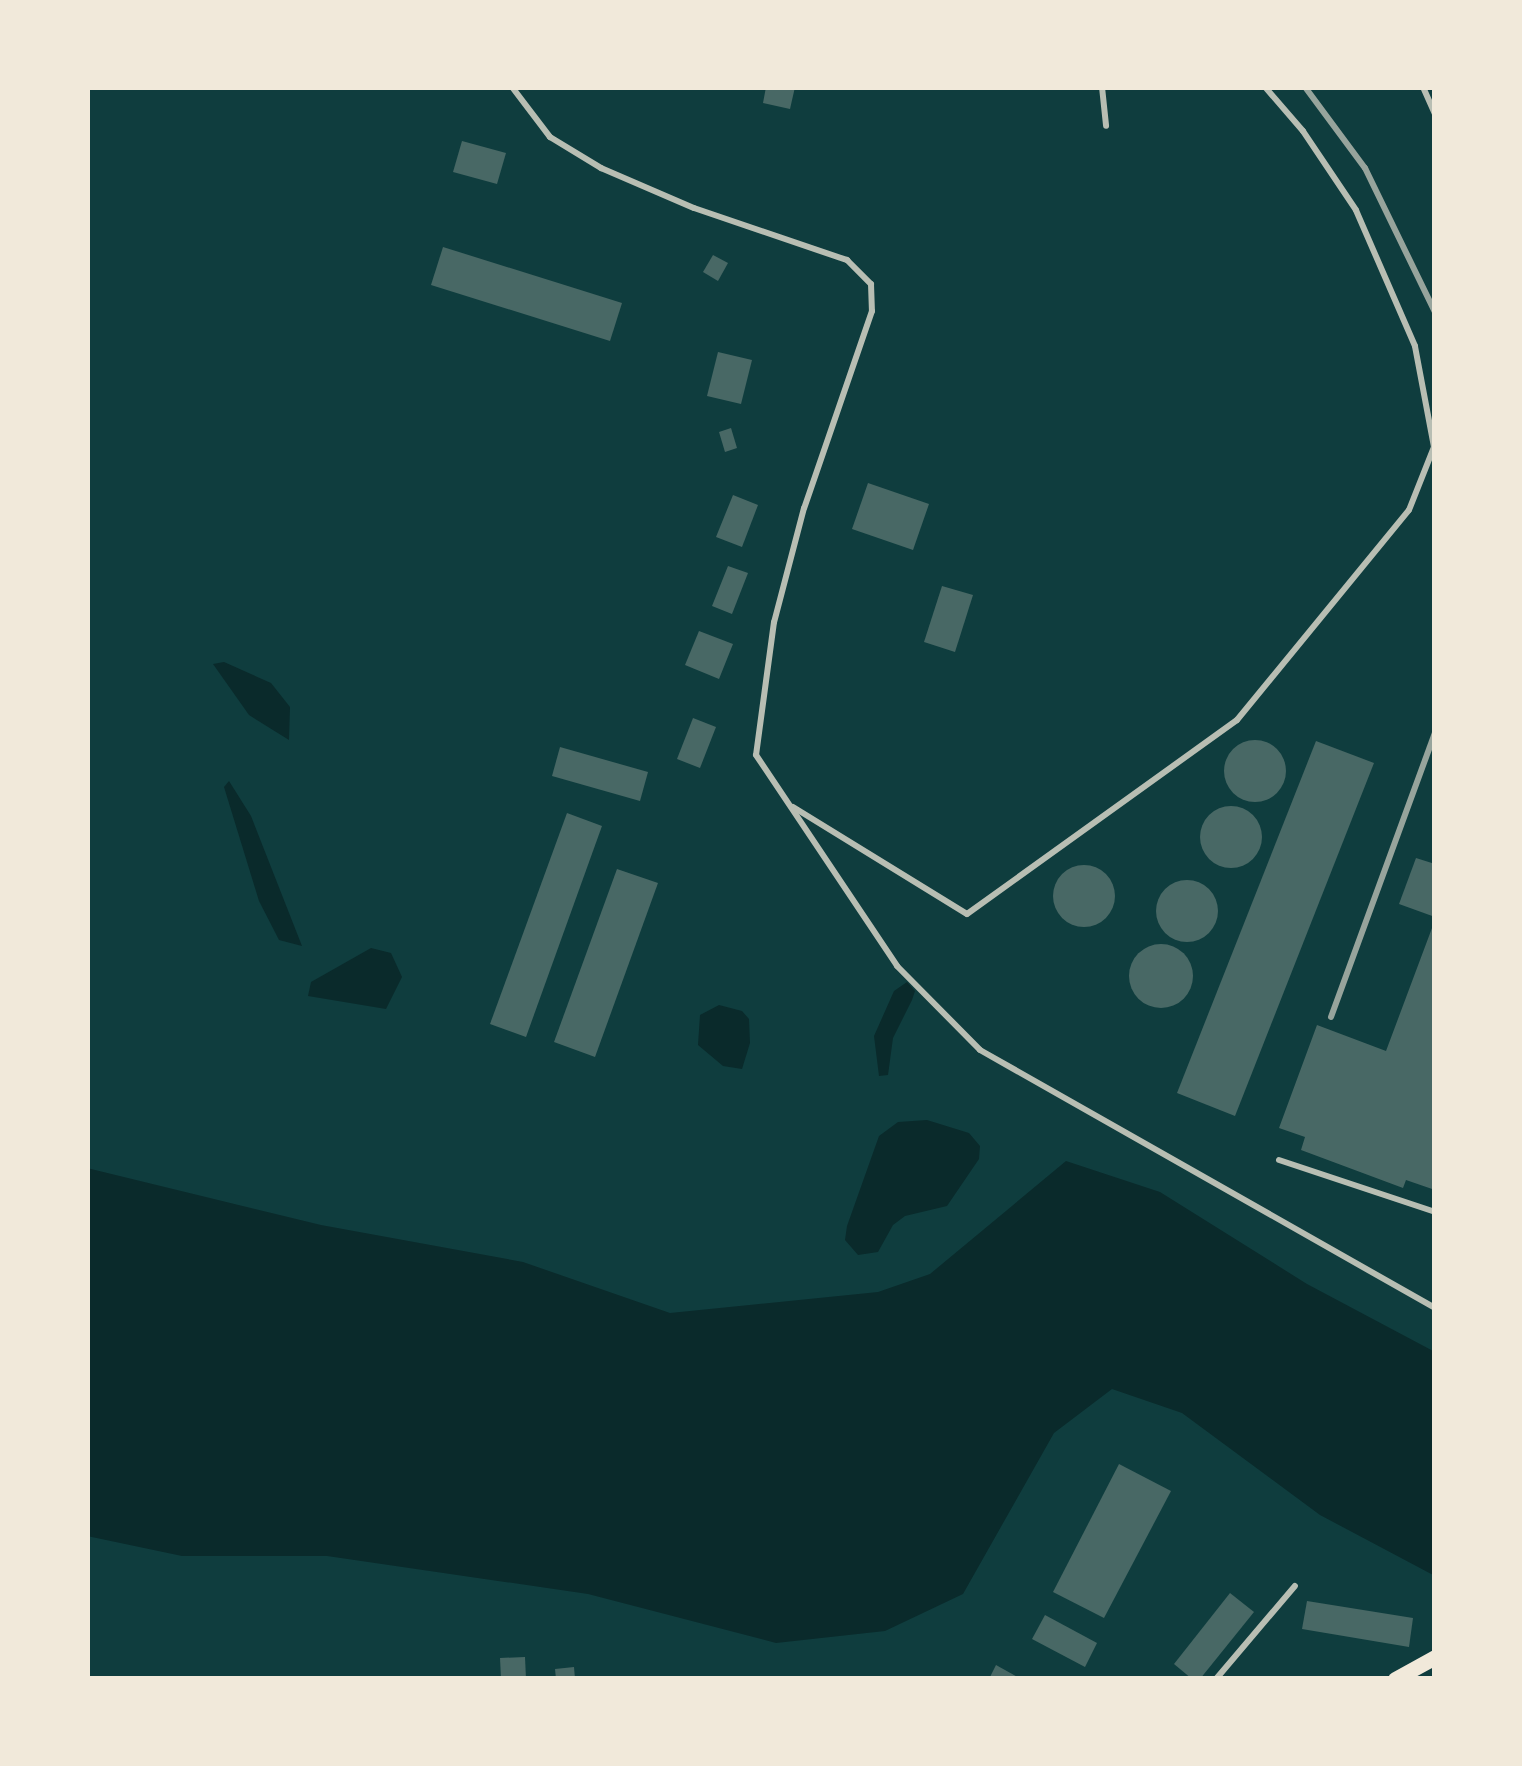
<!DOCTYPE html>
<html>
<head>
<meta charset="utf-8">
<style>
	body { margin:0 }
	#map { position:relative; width:1522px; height:1766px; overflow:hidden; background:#0f3d3e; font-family:Lato,sans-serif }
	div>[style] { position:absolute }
	.water>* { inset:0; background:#0a2a2b }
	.building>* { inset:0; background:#486865 }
	.round { border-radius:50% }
	.service>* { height:6px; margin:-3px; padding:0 3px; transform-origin:3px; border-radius:3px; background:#b8beb3 }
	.secondary>* { height:15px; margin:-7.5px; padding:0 7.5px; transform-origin:7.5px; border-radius:7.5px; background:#f1e9da }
	.rail>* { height:6px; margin:-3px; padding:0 3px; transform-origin:3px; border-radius:3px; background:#97a49c }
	span { translate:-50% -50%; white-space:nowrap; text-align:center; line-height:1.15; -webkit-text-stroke:12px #f1e9da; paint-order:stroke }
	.frame { position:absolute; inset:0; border:90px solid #f1e9da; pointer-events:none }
</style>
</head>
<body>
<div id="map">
	<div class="water">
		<div style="clip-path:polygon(224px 662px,271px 683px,290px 707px,289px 740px,249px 715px,213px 664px)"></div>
		<div style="clip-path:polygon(229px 781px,251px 816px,302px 946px,279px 940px,259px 901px,224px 787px)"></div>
		<div style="clip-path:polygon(371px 948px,391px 953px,402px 977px,386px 1009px,308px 996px,311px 982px)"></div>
		<div style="clip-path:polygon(907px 982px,915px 991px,912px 1000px,893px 1038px,888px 1075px,879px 1076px,874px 1036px,894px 991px)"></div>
		<div style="clip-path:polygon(719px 1005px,742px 1011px,749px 1019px,750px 1043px,742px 1069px,723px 1066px,698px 1045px,700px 1015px)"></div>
		<div style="clip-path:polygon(927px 1120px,969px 1133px,980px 1146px,979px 1159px,947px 1206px,905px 1216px,893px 1225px,878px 1252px,858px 1255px,845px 1240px,847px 1226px,879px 1136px,898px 1122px)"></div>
		<div style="clip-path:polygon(1066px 1161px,1160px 1192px,1307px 1284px,1435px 1352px,1435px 1576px,1320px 1515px,1182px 1413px,1112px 1389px,1054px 1433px,963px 1594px,885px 1631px,776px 1643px,588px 1594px,327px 1556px,182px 1556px,87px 1536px,87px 1168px,321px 1225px,523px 1262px,670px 1313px,878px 1292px,930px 1274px)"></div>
	</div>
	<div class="building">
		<div style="clip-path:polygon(766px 87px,795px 87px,790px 109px,763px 103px)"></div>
		<div style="clip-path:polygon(462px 141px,506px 153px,497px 184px,453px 172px)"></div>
		<div style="clip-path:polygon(443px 247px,622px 303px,610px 341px,431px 285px)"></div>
		<div style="clip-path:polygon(713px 255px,728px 263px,718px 281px,703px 272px)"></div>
		<div style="clip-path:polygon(718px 352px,752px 360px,741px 404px,707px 396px)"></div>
		<div style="clip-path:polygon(731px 428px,737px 448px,725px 452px,719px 432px)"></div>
		<div style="clip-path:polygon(868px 483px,929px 504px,913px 550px,852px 529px)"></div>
		<div style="clip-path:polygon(733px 495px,758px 505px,742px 547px,716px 537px)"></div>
		<div style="clip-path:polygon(728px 566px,748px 573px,732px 614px,712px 606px)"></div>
		<div style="clip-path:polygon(942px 586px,973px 595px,955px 652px,924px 642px)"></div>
		<div style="clip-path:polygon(699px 631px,733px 644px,719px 679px,685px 665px)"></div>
		<div style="clip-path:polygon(693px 718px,716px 727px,700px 768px,677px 759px)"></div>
		<div class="round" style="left:1224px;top:740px;width:62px;height:62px"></div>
		<div style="clip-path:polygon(1316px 741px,1374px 763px,1235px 1116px,1177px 1093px)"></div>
		<div style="clip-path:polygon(560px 747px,648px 772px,640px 801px,552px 776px)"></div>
		<div class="round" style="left:1200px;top:806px;width:62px;height:62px"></div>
		<div style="clip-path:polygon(567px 813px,602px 826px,526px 1037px,490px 1024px)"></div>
		<div style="clip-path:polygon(1416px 858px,1435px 864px,1435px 917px,1399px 904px)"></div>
		<div class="round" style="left:1053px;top:865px;width:62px;height:62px"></div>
		<div style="clip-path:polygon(617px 869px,658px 883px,595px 1057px,554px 1042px)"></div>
		<div class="round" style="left:1156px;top:880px;width:62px;height:62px"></div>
		<div style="clip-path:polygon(1435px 920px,1435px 1190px,1406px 1180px,1403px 1188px,1301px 1150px,1305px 1137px,1279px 1128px,1317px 1025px,1386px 1051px)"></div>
		<div class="round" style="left:1129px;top:944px;width:64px;height:64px"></div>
		<div style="clip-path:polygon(1119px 1464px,1171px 1491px,1104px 1618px,1053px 1592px)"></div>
		<div style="clip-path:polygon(1230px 1593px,1254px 1612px,1200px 1679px,1192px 1679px,1174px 1664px)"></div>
		<div style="clip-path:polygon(1307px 1601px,1413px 1618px,1409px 1647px,1302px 1629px)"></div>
		<div style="clip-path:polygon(1045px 1615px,1097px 1643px,1085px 1667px,1032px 1639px)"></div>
		<div style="clip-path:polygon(525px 1657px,526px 1679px,501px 1679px,500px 1658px)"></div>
		<div style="clip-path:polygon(996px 1665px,1021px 1679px,989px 1679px)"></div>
		<div style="clip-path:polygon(574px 1667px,575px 1679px,556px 1679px,555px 1669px)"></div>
	</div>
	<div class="service">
		<div style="left:512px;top:87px;width:63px;rotate:52.8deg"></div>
		<div style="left:550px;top:137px;width:60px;rotate:31.3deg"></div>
		<div style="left:601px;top:168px;width:101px;rotate:23.3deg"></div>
		<div style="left:694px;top:208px;width:162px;rotate:18.8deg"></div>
		<div style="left:847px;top:260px;width:34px;rotate:45deg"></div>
		<div style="left:871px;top:284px;width:27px;rotate:88deg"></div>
		<div style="left:872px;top:311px;width:208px;rotate:109deg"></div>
		<div style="left:804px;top:508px;width:118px;rotate:104.7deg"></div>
		<div style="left:774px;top:622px;width:134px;rotate:97.7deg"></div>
		<div style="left:756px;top:755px;width:254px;rotate:56.2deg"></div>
		<div style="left:897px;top:966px;width:118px;rotate:45.3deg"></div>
		<div style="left:980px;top:1050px;width:523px;rotate:29.55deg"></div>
		<div style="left:1102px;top:87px;width:39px;rotate:84deg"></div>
		<div style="left:1423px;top:87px;width:30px;rotate:66deg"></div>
		<div style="left:793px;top:807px;width:204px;rotate:31.6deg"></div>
		<div style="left:967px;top:914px;width:332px;rotate:-35.7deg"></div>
		<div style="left:1237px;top:720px;width:271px;rotate:-50.7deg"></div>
		<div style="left:1409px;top:510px;width:68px;rotate:-68.4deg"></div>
		<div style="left:1434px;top:447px;width:103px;rotate:-100.7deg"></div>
		<div style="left:1415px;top:346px;width:148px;rotate:-113.5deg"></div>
		<div style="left:1356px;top:210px;width:95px;rotate:-123.9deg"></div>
		<div style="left:1303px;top:131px;width:58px;rotate:-130.8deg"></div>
		<div style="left:1279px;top:1160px;width:164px;rotate:18.4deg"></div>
		<div style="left:1216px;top:1679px;width:122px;rotate:-49.7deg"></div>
	</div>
	<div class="secondary">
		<div style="left:1395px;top:1679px;width:46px;rotate:-28.8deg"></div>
	</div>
	<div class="rail">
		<div style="left:1305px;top:87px;width:101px;rotate:53.5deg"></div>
		<div style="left:1365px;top:168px;width:160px;rotate:64.1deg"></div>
		<div style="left:1331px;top:1017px;width:302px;rotate:-69.9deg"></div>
	</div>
	<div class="frame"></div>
</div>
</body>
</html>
